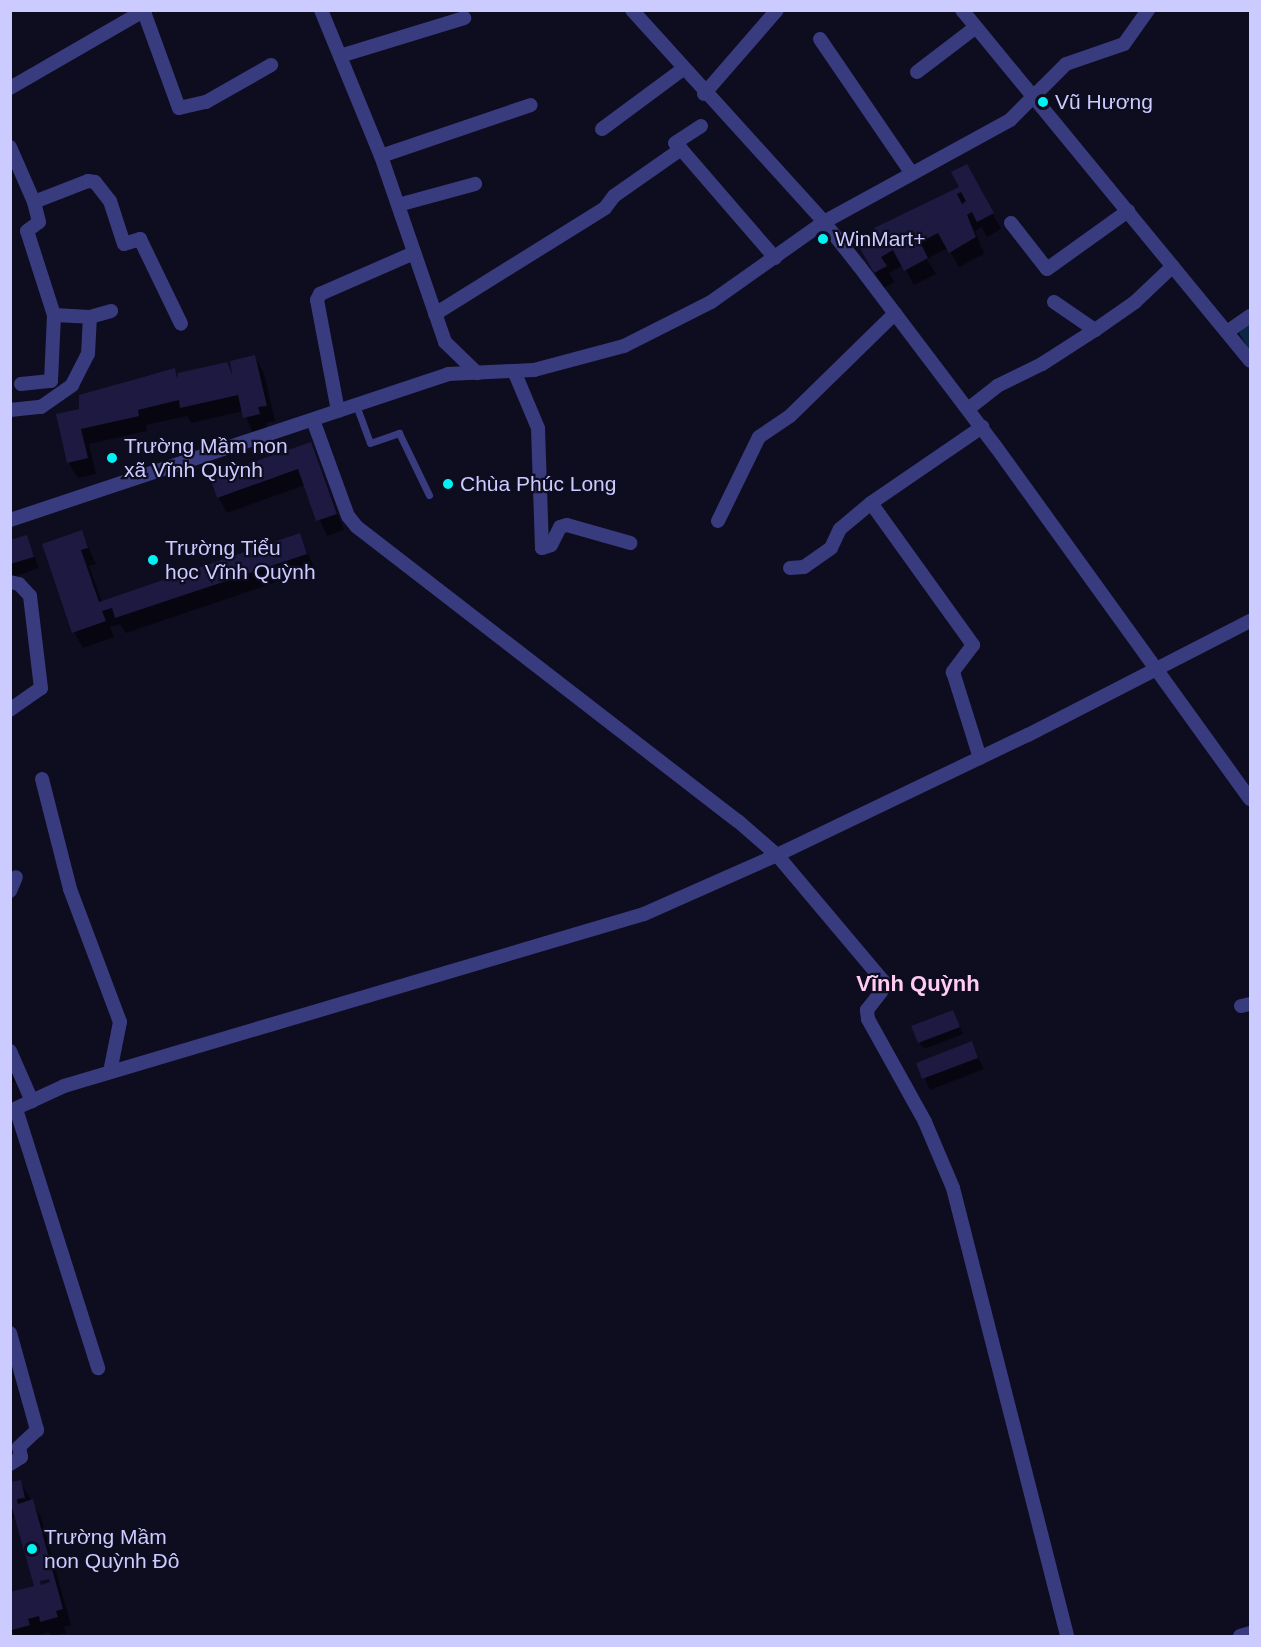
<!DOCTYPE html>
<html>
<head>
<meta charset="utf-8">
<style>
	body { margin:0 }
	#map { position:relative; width:1261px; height:1647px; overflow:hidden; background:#0e0c1f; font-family:Arial,sans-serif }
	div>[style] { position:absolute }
	.water>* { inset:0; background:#0c2643 }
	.shadow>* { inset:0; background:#0007 }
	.building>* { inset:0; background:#1d1940 }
	.service>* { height:7px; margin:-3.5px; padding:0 3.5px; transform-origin:3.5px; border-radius:3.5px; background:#383b7e }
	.minor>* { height:14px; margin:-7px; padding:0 7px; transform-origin:7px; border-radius:7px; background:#383b7e }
	.dots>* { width:16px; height:16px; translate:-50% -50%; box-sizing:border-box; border:3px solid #0e0c1f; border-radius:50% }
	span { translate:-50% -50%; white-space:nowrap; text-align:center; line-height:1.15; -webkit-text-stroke:4.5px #0e0c1f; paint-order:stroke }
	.poi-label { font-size:21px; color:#cccbff }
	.left { translate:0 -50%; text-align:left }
	.neighbourhood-label { font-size:22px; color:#ffcdf1; font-weight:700 }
	.frame { position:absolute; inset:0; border:12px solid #cccbff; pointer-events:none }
</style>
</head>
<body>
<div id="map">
	<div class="water">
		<div style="clip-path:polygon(1250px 322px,1250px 351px,1239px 333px)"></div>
	</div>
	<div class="shadow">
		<div style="clip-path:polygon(975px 181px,1001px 229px,987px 237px,982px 227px,975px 231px,984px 254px,959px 267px,948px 248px,927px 259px,936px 274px,914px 285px,903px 265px,889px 273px,895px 282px,884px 288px,860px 246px)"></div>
		<div style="clip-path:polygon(255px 357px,264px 373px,275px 421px,266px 423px,268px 430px,253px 433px,243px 411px,191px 423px,187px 416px,146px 425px,147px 431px,89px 444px,96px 474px,78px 478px,68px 462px,80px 410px,126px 386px,130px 380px,174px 370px,179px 378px,227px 364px,234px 376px)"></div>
		<div style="clip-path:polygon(311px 444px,344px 530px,327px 536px,305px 485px,227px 513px,218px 497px)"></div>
		<div style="clip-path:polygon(81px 532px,96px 564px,89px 566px,102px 602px,299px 534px,315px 569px,126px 633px,120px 624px,110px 627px,114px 637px,83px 648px,74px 632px)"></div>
		<div style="clip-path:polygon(26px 536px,39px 568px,10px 578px,10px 542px)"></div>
		<div style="clip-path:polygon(953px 1012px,963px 1034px,924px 1049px,919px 1042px)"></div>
		<div style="clip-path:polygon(971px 1043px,984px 1069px,930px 1090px,918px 1063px)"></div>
		<div style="clip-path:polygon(10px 1069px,16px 1081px,10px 1084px)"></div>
		<div style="clip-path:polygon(evenodd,20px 1481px,41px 1517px,71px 1625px,64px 1627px,66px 1633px,52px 1636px,48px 1632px,36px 1636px,15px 1636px,12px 1632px,10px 1636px,10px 1594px,36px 1587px,17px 1517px,10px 1519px,10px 1484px,20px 1481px,50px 1577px,52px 1583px,40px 1587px,38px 1580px,50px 1577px)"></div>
	</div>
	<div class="building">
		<div style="clip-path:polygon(evenodd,967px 164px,994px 213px,977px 222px,972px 212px,967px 215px,976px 237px,949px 253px,938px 233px,920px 242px,928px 258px,904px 271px,893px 250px,881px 257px,887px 266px,874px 273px,858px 245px,879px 237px,874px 228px,959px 187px,951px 172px,967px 164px,961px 192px,966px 201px,962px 204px,957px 194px,961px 192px)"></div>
		<div style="clip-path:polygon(255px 355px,267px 406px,258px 407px,260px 414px,243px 418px,238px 395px,180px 408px,179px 400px,138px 410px,139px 416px,81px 429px,88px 458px,67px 463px,56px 414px,79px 409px,79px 395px,175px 368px,177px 378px,178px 373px,227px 362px,232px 374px,230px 361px)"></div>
		<div style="clip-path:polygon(311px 442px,337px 514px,316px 521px,298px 469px,217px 498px,210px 477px)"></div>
		<div style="clip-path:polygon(82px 530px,88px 548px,81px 550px,99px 602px,300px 533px,307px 554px,115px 618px,112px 608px,102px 611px,106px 621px,72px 633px,42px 544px)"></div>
		<div style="clip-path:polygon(27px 535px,34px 557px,10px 564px,10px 540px)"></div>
		<div style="clip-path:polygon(953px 1010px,960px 1027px,918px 1043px,911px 1026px)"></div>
		<div style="clip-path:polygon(972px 1041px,978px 1058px,922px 1079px,916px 1063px)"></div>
		<div style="clip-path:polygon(evenodd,21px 1480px,25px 1498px,17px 1499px,18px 1504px,33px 1499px,63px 1609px,56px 1611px,58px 1617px,40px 1622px,39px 1616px,28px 1619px,30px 1625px,12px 1630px,10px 1592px,34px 1586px,10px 1501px,10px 1482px,21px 1480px,49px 1579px,50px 1582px,41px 1585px,40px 1581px,49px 1579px)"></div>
	</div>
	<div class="service">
		<div style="left:356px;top:405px;width:40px;rotate:69.8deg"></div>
		<div style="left:370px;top:443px;width:31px;rotate:-19deg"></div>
		<div style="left:399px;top:433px;width:69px;rotate:64.2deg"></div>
	</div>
	<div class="minor">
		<div style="left:321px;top:10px;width:158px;rotate:67.7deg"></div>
		<div style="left:381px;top:156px;width:197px;rotate:71deg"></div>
		<div style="left:445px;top:342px;width:45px;rotate:44.1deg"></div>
		<div style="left:632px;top:10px;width:286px;rotate:47.8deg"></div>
		<div style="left:824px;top:222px;width:56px;rotate:51.5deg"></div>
		<div style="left:859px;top:266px;width:227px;rotate:52.9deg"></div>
		<div style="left:996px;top:447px;width:434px;rotate:54.2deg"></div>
		<div style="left:962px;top:10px;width:454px;rotate:50.6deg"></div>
		<div style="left:144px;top:12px;width:102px;rotate:70deg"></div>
		<div style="left:179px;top:108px;width:28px;rotate:-13deg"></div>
		<div style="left:206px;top:102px;width:75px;rotate:-29.6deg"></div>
		<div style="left:820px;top:39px;width:163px;rotate:55.7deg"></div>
		<div style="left:340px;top:56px;width:130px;rotate:-17deg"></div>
		<div style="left:917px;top:72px;width:74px;rotate:-37.3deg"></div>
		<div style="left:10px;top:88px;width:156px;rotate:-30deg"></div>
		<div style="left:704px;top:94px;width:111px;rotate:-49deg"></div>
		<div style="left:602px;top:129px;width:101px;rotate:-36.5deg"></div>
		<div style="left:10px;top:147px;width:60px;rotate:66.4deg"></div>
		<div style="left:34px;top:202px;width:58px;rotate:-21.3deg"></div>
		<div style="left:88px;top:181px;width:7px;rotate:8deg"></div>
		<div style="left:95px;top:182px;width:24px;rotate:52deg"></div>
		<div style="left:110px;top:201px;width:45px;rotate:72deg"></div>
		<div style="left:124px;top:244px;width:17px;rotate:-17deg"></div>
		<div style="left:140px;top:239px;width:94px;rotate:64.2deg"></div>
		<div style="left:681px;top:149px;width:144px;rotate:49.2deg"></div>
		<div style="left:381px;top:156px;width:158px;rotate:-18.8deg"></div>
		<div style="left:398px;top:205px;width:80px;rotate:-15.3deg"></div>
		<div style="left:1011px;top:223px;width:58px;rotate:52deg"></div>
		<div style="left:1047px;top:269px;width:100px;rotate:-35.6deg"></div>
		<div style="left:1054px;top:302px;width:50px;rotate:34.3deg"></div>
		<div style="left:1095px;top:330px;width:49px;rotate:-35deg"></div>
		<div style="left:1135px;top:302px;width:52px;rotate:-43.5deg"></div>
		<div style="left:435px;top:314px;width:200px;rotate:-31.9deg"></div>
		<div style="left:605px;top:208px;width:15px;rotate:-53deg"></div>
		<div style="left:614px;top:196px;width:82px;rotate:-35deg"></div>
		<div style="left:681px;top:149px;width:8px;rotate:-135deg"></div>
		<div style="left:675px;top:143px;width:31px;rotate:-33deg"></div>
		<div style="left:54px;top:315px;width:36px;rotate:3deg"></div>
		<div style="left:1227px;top:332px;width:28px;rotate:-35deg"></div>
		<div style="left:514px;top:371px;width:62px;rotate:67.2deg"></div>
		<div style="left:538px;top:428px;width:120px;rotate:88.1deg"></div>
		<div style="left:542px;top:548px;width:9px;rotate:-18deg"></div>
		<div style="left:551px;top:545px;width:20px;rotate:-63deg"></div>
		<div style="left:560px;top:527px;width:7px;rotate:-16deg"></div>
		<div style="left:567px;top:525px;width:66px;rotate:15.9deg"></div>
		<div style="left:21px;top:384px;width:30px;rotate:-6deg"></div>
		<div style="left:51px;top:381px;width:66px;rotate:-87.4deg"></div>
		<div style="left:54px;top:315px;width:88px;rotate:-107.8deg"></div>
		<div style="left:27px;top:231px;width:15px;rotate:-37deg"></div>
		<div style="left:39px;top:222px;width:21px;rotate:-104deg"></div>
		<div style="left:968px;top:409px;width:37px;rotate:-38deg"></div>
		<div style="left:997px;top:386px;width:50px;rotate:-26.1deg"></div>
		<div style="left:1042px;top:364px;width:63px;rotate:-32.7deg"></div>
		<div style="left:10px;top:410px;width:31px;rotate:-6deg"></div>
		<div style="left:41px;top:407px;width:38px;rotate:-35deg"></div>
		<div style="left:72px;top:385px;width:35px;rotate:-63deg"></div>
		<div style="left:88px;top:354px;width:37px;rotate:-87deg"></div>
		<div style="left:90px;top:317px;width:22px;rotate:-16deg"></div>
		<div style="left:338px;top:411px;width:113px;rotate:-100.7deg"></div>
		<div style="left:317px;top:300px;width:7px;rotate:-63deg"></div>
		<div style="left:320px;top:294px;width:103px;rotate:-23.6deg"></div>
		<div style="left:313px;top:420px;width:102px;rotate:70deg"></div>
		<div style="left:348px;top:516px;width:14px;rotate:51deg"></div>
		<div style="left:357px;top:527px;width:481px;rotate:37.7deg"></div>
		<div style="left:738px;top:821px;width:52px;rotate:41.1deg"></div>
		<div style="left:777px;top:855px;width:165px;rotate:49.9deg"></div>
		<div style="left:883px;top:981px;width:11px;rotate:100deg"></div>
		<div style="left:881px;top:992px;width:23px;rotate:128deg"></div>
		<div style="left:867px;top:1010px;width:9px;rotate:84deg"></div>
		<div style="left:868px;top:1019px;width:118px;rotate:61deg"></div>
		<div style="left:925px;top:1122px;width:72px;rotate:67deg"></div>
		<div style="left:953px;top:1188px;width:462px;rotate:75.7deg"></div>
		<div style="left:871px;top:503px;width:175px;rotate:54.3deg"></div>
		<div style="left:973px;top:645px;width:34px;rotate:127deg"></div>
		<div style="left:953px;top:672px;width:90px;rotate:72.6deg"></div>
		<div style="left:10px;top:520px;width:462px;rotate:-18.4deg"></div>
		<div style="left:448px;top:374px;width:86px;rotate:-2.7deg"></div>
		<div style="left:534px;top:370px;width:93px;rotate:-14.9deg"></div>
		<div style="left:624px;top:346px;width:97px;rotate:-26.8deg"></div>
		<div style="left:711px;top:302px;width:138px;rotate:-35.3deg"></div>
		<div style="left:824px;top:222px;width:212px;rotate:-28.7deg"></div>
		<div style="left:1010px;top:120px;width:79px;rotate:-45deg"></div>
		<div style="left:1066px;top:64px;width:61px;rotate:-19deg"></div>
		<div style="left:1124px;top:44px;width:42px;rotate:-54.8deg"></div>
		<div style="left:718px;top:521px;width:93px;rotate:-64deg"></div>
		<div style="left:759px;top:437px;width:37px;rotate:-34deg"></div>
		<div style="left:790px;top:416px;width:147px;rotate:-44.4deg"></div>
		<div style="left:790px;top:568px;width:14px;rotate:-4deg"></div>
		<div style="left:804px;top:567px;width:33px;rotate:-35deg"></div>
		<div style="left:831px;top:548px;width:21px;rotate:-65deg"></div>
		<div style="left:840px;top:529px;width:40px;rotate:-40deg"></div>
		<div style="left:871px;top:503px;width:135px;rotate:-34.4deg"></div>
		<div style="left:10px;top:582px;width:9px;rotate:13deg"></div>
		<div style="left:19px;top:584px;width:16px;rotate:47deg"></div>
		<div style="left:30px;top:596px;width:93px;rotate:83.2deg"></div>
		<div style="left:41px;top:688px;width:38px;rotate:145deg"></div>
		<div style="left:42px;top:779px;width:114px;rotate:75.7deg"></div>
		<div style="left:70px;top:889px;width:142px;rotate:69.4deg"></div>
		<div style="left:120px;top:1022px;width:51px;rotate:101.3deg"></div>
		<div style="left:10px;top:891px;width:15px;rotate:-67deg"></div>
		<div style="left:1241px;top:1006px;width:9px;rotate:-13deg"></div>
		<div style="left:10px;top:1051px;width:55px;rotate:66.3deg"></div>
		<div style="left:16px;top:1109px;width:272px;rotate:72.4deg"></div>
		<div style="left:10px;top:1111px;width:60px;rotate:-24.8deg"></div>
		<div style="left:64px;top:1086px;width:605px;rotate:-16.52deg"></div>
		<div style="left:644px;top:914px;width:145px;rotate:-23.9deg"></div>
		<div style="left:777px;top:855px;width:278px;rotate:-25.6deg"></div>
		<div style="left:1028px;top:735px;width:250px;rotate:-27.2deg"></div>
		<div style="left:10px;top:1333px;width:101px;rotate:74.4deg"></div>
		<div style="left:37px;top:1430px;width:25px;rotate:137deg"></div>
		<div style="left:10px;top:1464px;width:13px;rotate:-32deg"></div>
		<div style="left:21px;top:1457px;width:10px;rotate:-101deg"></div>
		<div style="left:1240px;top:1636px;width:10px;rotate:-17deg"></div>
	</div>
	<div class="dots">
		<div style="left:1043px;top:102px;background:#02f2f4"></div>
		<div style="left:823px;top:239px;background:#02f2f4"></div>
		<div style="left:112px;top:458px;background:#02f2f4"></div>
		<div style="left:448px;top:484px;background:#02f2f4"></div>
		<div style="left:153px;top:560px;background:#02f2f4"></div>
		<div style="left:32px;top:1549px;background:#02f2f4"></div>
	</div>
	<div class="poi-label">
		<span class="left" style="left:1055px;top:102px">Vũ Hương</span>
		<span class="left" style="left:835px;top:239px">WinMart+</span>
		<span class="left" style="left:124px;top:458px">Trường Mầm non<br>xã Vĩnh Quỳnh</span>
		<span class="left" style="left:460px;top:484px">Chùa Phúc Long</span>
		<span class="left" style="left:165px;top:560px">Trường Tiểu<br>học Vĩnh Quỳnh</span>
		<span class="left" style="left:44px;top:1549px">Trường Mầm<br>non Quỳnh Đô</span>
	</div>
	<div class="neighbourhood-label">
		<span style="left:918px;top:984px">Vĩnh Quỳnh</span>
	</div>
	<div class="frame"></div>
</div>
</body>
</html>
